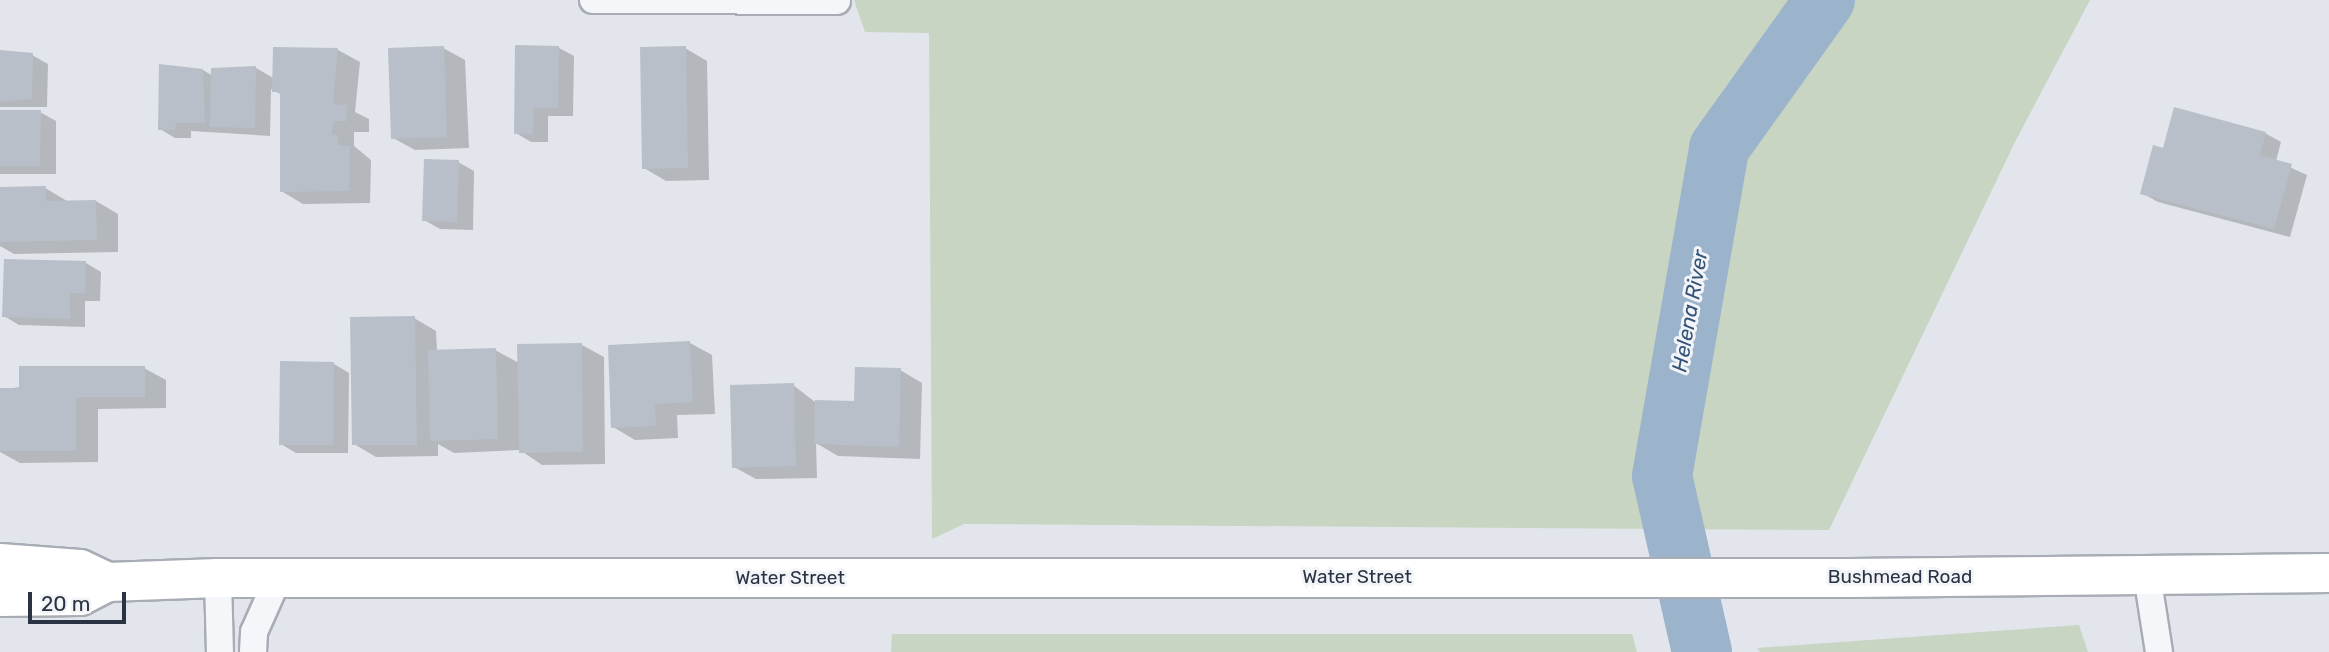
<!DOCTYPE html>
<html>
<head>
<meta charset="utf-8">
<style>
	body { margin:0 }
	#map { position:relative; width:2329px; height:652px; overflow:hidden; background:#e2e5eb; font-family:Rubik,sans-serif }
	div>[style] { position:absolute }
	.green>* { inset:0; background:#c8d5c3 }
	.shadow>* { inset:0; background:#0003 }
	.river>* { height:60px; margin:-30px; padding:0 30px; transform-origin:30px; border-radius:30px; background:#9cb4cb }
	.building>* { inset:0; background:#b9bfc8 }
	.roads { filter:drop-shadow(2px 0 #a7acb5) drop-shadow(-2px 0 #a7acb5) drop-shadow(0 2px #a7acb5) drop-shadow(0 -2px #a7acb5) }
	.minor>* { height:26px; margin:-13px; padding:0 13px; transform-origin:13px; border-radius:13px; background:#f5f6f9 }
	.secondary>* { height:38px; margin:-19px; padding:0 19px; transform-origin:19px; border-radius:19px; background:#fff }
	span { translate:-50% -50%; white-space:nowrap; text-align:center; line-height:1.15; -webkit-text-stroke:6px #f2f4f8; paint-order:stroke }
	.street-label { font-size:19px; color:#293343 }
	.water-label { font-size:21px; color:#335378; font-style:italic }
	.scale { position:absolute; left:28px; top:592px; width:98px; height:32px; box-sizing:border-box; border:4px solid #293343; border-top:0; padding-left:9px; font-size:21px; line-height:24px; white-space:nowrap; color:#293343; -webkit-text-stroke:5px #f2f4f8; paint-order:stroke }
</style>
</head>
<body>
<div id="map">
	<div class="green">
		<div style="clip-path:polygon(854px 0,2090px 0,2015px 142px,1829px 530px,964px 524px,932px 539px,929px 33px,865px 32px)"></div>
		<div style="clip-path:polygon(2079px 625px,2088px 652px,1760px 652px,1757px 648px)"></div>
		<div style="clip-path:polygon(892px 634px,1632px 634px,1637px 652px,891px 652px)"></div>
	</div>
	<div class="shadow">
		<div style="clip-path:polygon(443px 48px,465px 60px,469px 148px,415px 150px,393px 138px)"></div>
		<div style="clip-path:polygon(559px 48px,574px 56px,573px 116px,548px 116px,548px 142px,531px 142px,516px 133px)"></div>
		<div style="clip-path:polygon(685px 48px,707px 61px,709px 180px,666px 181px,644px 168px)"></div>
		<div style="clip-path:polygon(275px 49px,338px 50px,360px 62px,355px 112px,369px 119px,369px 132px,354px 132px,354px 146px,371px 160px,370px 203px,303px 204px,281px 191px,282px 95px,271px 89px,270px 136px,191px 131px,191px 138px,175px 138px,160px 129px,203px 70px,213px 76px,256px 68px,275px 79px)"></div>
		<div style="clip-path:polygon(0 54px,32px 55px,48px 64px,47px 107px,0 107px)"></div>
		<div style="clip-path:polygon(0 112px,40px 112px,56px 121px,56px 174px,0 174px)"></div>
		<div style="clip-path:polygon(2265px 133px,2281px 142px,2276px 161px,2307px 175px,2290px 237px,2158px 202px,2142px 193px,2164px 150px)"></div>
		<div style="clip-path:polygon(458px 162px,474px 171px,473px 230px,440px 229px,424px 220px)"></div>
		<div style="clip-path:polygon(45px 188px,67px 201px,96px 201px,118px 214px,118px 252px,14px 254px,0 246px,0 189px)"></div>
		<div style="clip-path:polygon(86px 263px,101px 272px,100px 301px,85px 301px,85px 327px,19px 325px,4px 316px)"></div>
		<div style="clip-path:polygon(414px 318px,436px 331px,437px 351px,495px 350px,519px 363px,582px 345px,604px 357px,605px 464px,542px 465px,520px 450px,454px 453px,438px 444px,438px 456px,376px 457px,354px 444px)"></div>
		<div style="clip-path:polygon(690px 343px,712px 355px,715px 414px,677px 415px,678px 438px,635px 440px,613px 427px)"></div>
		<div style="clip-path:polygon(334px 364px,349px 373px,348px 453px,296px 453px,281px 444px)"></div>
		<div style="clip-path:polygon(144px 368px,166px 380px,166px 408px,98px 409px,98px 462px,20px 463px,0 452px,0 390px)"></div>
		<div style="clip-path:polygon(900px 370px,922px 383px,920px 459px,838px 456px,816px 443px,817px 478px,756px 479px,734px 467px,793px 385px,815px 402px,856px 403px)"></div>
	</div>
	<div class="river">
		<div style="left:1702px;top:652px;width:180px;rotate:-102.8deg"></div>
		<div style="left:1662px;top:476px;width:333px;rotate:-80.1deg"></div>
		<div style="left:1719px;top:148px;width:182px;rotate:-54.4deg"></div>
	</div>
	<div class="building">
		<div style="clip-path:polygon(515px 45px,559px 46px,558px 108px,533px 108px,533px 134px,514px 134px)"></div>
		<div style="clip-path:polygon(444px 46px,447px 137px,391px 139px,388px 48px)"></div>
		<div style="clip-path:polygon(686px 46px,688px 168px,642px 169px,640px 47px)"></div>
		<div style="clip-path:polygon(273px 47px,338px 48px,333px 104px,347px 105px,347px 121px,333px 121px,332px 135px,338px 135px,338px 145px,350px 146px,349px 191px,280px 192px,280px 92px,272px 92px)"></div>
		<div style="clip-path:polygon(0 50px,33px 53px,32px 99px,0 102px)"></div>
		<div style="clip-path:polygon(159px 64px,203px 69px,205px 123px,176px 123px,175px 130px,158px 130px)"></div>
		<div style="clip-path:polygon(256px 66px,255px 128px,210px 127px,211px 68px)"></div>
		<div style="clip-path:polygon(2174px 107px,2266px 132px,2260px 155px,2292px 164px,2274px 229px,2140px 194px,2153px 145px,2163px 148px)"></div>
		<div style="clip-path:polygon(0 110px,41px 110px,40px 166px,0 166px)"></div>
		<div style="clip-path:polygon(424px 159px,459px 160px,457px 222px,422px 221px)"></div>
		<div style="clip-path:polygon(46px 186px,46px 201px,96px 200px,97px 240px,0 242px,0 187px)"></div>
		<div style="clip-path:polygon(4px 259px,86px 261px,85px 293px,70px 293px,70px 319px,2px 317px)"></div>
		<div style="clip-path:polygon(415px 316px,417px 445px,352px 445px,350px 317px)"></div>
		<div style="clip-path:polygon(690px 341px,693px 402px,655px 404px,656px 426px,611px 428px,608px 345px)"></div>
		<div style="clip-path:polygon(582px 343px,583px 452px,519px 453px,517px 344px)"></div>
		<div style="clip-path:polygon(496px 348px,498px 439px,430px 441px,428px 350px)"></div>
		<div style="clip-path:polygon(280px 361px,334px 362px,333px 445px,279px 445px)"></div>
		<div style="clip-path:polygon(19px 366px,145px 366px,145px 397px,76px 397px,76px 451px,0 451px,0 388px,19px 388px)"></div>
		<div style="clip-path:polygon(855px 367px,901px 368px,899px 447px,814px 444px,815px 400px,854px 401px)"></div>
		<div style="clip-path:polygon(794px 383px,796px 466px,732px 468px,730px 385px)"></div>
	</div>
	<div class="roads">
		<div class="minor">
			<div style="left:593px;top:0;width:244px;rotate:0.2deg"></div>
			<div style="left:2147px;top:575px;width:78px;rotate:81.1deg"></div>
			<div style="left:218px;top:578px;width:74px;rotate:88.5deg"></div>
			<div style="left:253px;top:652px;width:20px;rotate:-87deg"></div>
			<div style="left:254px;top:632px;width:59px;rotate:-66deg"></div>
		</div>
		<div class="secondary">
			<div style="left:0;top:563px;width:80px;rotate:4.3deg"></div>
			<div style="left:80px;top:569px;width:31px;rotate:25deg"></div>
			<div style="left:0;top:597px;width:80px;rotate:-0.7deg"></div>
			<div style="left:80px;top:596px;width:31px;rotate:-27deg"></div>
			<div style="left:108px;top:582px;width:110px;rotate:-2.1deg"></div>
			<div style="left:218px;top:578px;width:1632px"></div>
			<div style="left:1850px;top:578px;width:479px;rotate:-0.6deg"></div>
		</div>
	</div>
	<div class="street-label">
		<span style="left:1357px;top:577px">Water Street</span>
		<span style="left:1900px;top:577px">Bushmead Road</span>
		<span style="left:790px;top:578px">Water Street</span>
	</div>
	<div class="water-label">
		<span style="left:1690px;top:311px;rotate:-80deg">Helena River</span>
	</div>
	<div class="scale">20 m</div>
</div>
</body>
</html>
